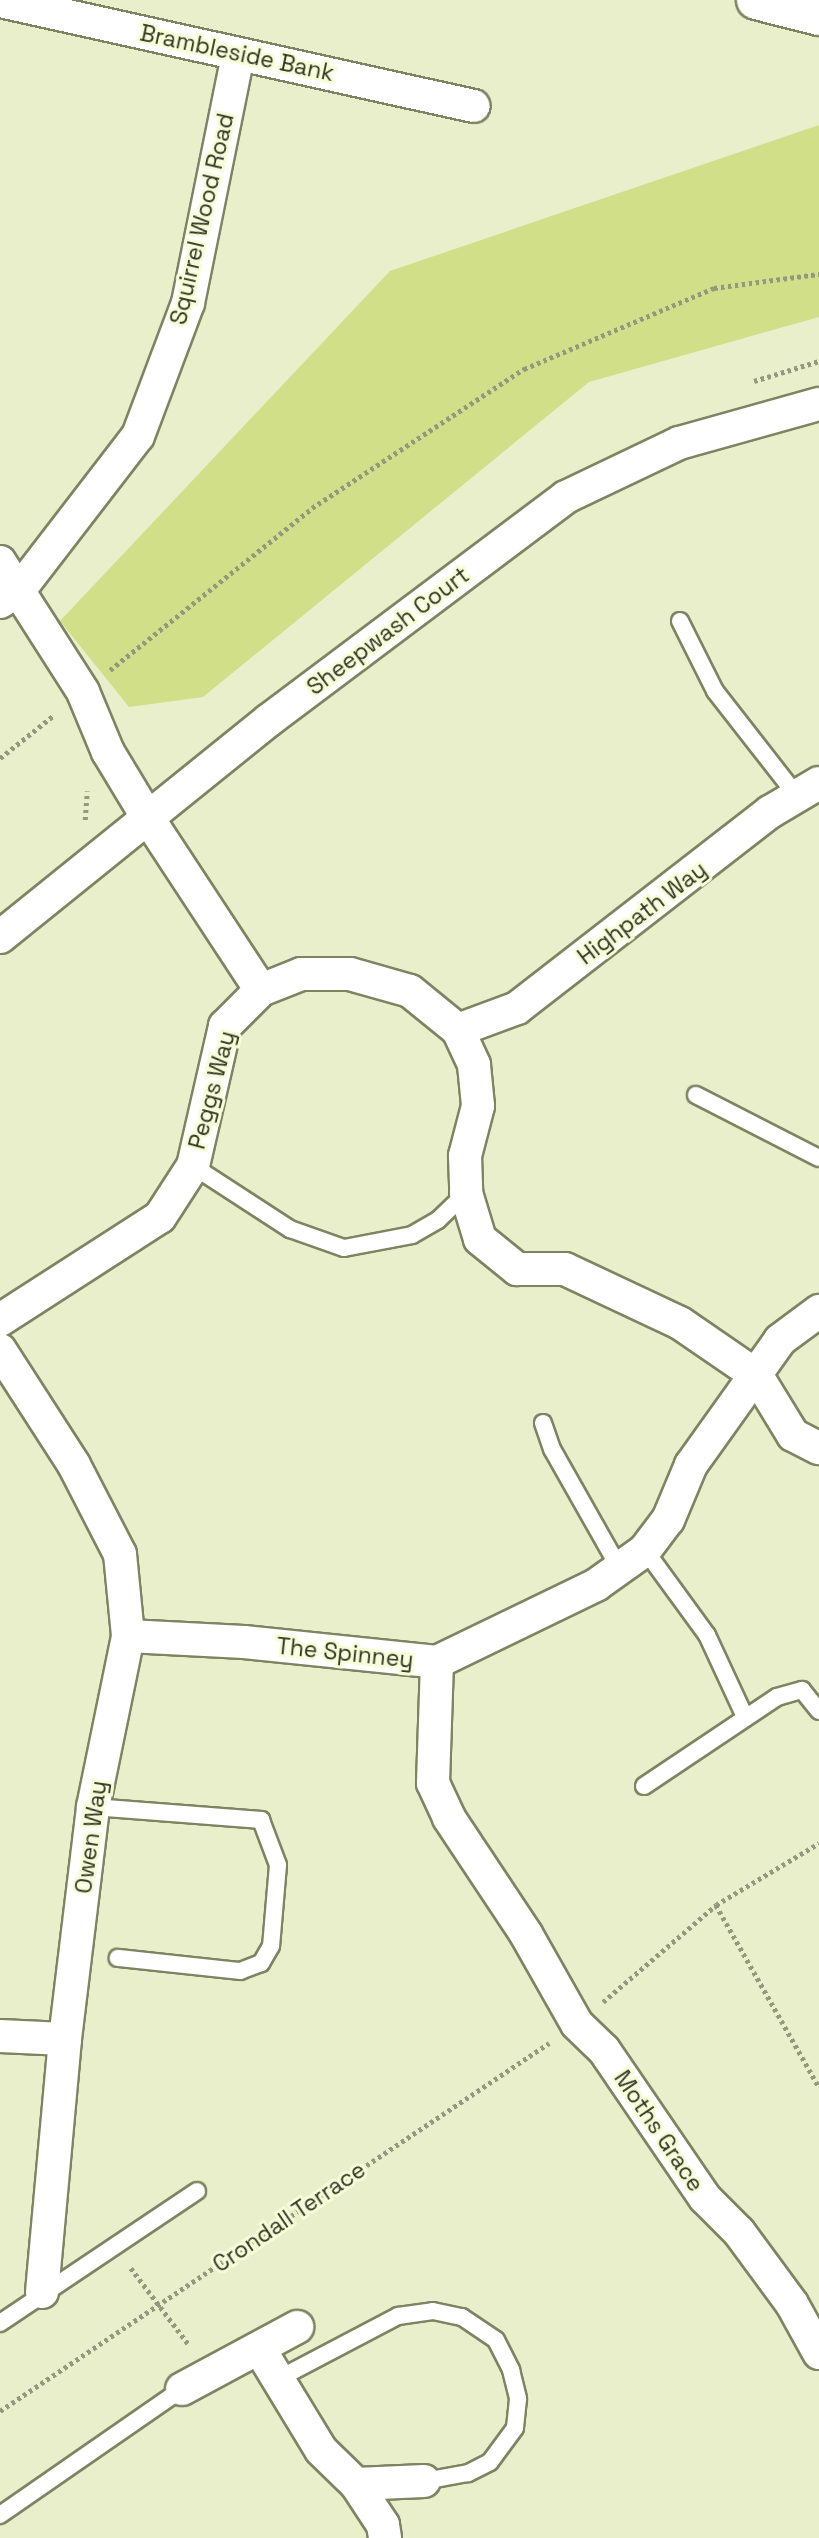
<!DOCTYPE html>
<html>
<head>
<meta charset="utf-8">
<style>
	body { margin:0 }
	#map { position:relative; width:819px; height:2538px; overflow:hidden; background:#e8efca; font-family:"Space Grotesk",sans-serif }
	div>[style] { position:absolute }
	.green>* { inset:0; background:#d1df88 }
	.path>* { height:4.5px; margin-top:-2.25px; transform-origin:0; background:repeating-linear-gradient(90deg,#94997e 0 3.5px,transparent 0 7px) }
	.roads { filter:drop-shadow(2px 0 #7e8462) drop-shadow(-2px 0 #7e8462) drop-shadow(0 2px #7e8462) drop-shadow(0 -2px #7e8462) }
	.service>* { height:16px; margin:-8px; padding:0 8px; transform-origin:8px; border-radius:8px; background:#fff }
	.minor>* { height:32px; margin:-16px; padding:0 16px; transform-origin:16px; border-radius:16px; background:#fff }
	.trunk>* { height:38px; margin:-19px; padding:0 19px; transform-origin:19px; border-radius:19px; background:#fff }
	span { translate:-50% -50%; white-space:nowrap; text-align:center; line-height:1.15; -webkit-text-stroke:6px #f6fdd7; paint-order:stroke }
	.street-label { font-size:23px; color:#303224 }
</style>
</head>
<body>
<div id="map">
	<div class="green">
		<div style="clip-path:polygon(819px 125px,819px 317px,589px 382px,203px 697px,129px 707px,60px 621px,390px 271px)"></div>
	</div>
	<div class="path">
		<div style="left:754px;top:381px;width:68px;rotate:-17.1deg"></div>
		<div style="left:110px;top:670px;width:259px;rotate:-38.7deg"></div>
		<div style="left:312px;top:508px;width:254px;rotate:-33.3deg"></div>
		<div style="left:524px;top:369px;width:207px;rotate:-23.1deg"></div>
		<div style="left:714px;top:288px;width:106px;rotate:-7.6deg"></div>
		<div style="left:0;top:758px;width:69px;rotate:-38.5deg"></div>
		<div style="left:85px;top:820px;width:29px;rotate:-86deg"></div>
		<div style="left:716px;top:1905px;width:209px;rotate:60.5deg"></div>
		<div style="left:603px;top:2002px;width:149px;rotate:-40.6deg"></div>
		<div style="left:716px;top:1905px;width:120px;rotate:-31deg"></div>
		<div style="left:131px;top:2268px;width:96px;rotate:53deg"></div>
		<div style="left:0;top:2411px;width:661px;rotate:-33.83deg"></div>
	</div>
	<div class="roads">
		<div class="service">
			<div style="left:680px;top:621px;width:78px;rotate:63.4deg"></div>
			<div style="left:715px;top:691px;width:133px;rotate:52deg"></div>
			<div style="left:696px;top:1095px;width:138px;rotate:27.1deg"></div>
			<div style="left:193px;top:1166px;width:116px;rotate:33deg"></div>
			<div style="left:290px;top:1229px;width:57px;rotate:19.4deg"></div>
			<div style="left:344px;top:1248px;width:69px;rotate:-10.8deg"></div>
			<div style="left:412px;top:1235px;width:30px;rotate:-30deg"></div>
			<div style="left:438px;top:1220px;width:39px;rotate:-44deg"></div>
			<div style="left:543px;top:1423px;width:28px;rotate:71deg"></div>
			<div style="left:552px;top:1449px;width:138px;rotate:60.5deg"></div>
			<div style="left:645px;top:1550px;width:105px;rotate:53.9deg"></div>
			<div style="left:707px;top:1635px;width:90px;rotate:65.1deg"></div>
			<div style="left:644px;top:1786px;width:160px;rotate:-33.8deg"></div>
			<div style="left:777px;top:1697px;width:26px;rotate:-16deg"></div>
			<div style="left:802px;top:1690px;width:27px;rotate:51deg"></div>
			<div style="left:93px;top:1807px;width:169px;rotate:4.4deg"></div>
			<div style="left:261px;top:1820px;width:48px;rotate:69.3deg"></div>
			<div style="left:278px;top:1865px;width:81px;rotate:94.9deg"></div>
			<div style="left:271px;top:1946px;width:20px;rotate:120deg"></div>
			<div style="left:261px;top:1963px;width:22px;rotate:159deg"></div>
			<div style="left:240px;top:1971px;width:123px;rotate:-173.9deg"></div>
			<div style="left:0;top:2323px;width:237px;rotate:-33.8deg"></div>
			<div style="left:278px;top:2379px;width:136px;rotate:-27.7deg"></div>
			<div style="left:398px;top:2316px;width:35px;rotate:-8deg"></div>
			<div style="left:433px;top:2311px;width:30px;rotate:12deg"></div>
			<div style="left:462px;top:2317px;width:41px;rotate:34.1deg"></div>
			<div style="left:496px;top:2340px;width:34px;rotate:63deg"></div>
			<div style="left:511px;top:2370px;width:30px;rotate:76deg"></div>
			<div style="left:518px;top:2399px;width:29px;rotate:96deg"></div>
			<div style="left:515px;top:2428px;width:42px;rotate:126.3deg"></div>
			<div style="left:490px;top:2462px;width:25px;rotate:153deg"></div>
			<div style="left:468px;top:2473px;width:45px;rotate:169.7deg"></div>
			<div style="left:0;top:2515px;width:221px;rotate:-34.7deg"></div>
		</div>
		<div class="minor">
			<div style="left:0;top:1px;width:485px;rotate:12.5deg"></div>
			<div style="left:0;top:562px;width:154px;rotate:57.4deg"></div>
			<div style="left:83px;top:692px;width:65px;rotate:67.4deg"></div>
			<div style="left:108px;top:752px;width:74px;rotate:58.9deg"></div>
			<div style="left:146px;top:815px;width:209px;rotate:56.7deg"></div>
			<div style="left:0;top:602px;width:24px;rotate:-33deg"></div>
			<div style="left:20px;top:589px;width:193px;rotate:-52.4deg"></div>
			<div style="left:138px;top:436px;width:142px;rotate:-69.4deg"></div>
			<div style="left:188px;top:303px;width:254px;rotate:-78.6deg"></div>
			<div style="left:0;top:937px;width:346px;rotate:-38.9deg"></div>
			<div style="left:269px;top:720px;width:371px;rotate:-36.9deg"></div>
			<div style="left:566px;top:497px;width:125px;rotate:-25.5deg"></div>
			<div style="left:679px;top:443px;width:145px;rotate:-15.6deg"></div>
			<div style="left:458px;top:1030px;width:63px;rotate:-20.4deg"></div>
			<div style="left:517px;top:1008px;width:320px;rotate:-37.8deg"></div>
			<div style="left:770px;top:812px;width:57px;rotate:-30.6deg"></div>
			<div style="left:0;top:1320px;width:190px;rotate:-32.8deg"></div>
			<div style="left:160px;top:1217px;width:61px;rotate:-57.1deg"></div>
			<div style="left:193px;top:1166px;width:144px;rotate:-77.1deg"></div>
			<div style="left:225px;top:1026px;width:51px;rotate:-45deg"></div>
			<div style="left:261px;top:990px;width:43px;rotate:-21.8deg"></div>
			<div style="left:301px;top:974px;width:49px"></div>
			<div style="left:350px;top:974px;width:62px;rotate:15.8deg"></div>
			<div style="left:410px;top:991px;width:62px;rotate:39.1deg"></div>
			<div style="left:458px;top:1030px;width:38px;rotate:65deg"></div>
			<div style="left:474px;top:1065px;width:41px;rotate:84.4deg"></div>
			<div style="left:478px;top:1106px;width:52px;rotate:104.6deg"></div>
			<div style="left:465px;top:1156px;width:37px;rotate:88deg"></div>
			<div style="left:466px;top:1193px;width:48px;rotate:73.1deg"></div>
			<div style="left:480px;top:1239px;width:48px;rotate:39deg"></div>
			<div style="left:517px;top:1269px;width:48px"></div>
			<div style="left:565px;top:1269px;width:127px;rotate:25.2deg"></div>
			<div style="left:680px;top:1323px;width:93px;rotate:34.5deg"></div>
			<div style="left:757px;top:1376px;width:69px;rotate:58.6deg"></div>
			<div style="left:793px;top:1435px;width:29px;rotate:27deg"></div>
			<div style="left:0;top:1350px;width:137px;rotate:57.2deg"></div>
			<div style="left:74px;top:1465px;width:100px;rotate:62.7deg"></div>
			<div style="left:120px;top:1554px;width:82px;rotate:84.4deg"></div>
			<div style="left:128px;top:1636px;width:116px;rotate:3deg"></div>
			<div style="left:244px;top:1642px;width:194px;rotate:5.9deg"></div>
			<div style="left:437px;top:1662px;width:177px;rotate:-25.8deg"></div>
			<div style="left:596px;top:1585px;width:60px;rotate:-35.5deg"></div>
			<div style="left:645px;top:1550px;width:38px;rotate:-53deg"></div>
			<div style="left:668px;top:1520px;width:60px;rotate:-67.3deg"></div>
			<div style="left:691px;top:1465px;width:153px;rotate:-54.5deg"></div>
			<div style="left:780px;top:1340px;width:49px;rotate:-36.6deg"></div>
			<div style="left:437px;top:1662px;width:121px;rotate:91.9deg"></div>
			<div style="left:433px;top:1783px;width:38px;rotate:65deg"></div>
			<div style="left:449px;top:1818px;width:139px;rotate:56.4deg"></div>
			<div style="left:526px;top:1934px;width:103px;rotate:60.5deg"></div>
			<div style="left:577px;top:2024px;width:37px;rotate:44deg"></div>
			<div style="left:604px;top:2050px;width:179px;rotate:55.7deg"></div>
			<div style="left:705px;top:2198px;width:48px;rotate:45deg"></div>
			<div style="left:739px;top:2232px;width:89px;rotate:53.6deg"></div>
			<div style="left:792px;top:2304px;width:56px;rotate:61.1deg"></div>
			<div style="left:0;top:2036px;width:65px;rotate:2.6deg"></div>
			<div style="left:42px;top:2292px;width:254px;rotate:-84.8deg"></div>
			<div style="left:65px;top:2039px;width:234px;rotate:-83.1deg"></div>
			<div style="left:93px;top:1807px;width:175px;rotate:-78.4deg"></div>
			<div style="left:259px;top:2348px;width:119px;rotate:58.7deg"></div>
			<div style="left:321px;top:2450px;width:49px;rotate:44.2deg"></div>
			<div style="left:356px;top:2484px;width:49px;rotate:56.6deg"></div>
			<div style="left:383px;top:2525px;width:13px;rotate:81deg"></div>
			<div style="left:182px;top:2389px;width:131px;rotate:-28.3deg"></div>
			<div style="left:356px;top:2484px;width:68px;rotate:-2.5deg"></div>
		</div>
		<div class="trunk">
			<div style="left:756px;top:0;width:65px;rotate:14.3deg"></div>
		</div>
	</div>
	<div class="street-label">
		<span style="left:237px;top:53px;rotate:12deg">Brambleside Bank</span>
		<span style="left:202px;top:219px;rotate:-77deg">Squirrel Wood Road</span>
		<span style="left:388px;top:631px;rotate:-37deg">Sheepwash Court</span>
		<span style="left:642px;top:913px;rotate:-37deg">Highpath Way</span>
		<span style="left:212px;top:1090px;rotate:-75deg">Peggs Way</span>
		<span style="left:345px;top:1653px;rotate:6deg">The Spinney</span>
		<span style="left:91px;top:1837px;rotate:-82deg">Owen Way</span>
		<span style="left:659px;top:2131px;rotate:56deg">Moths Grace</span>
		<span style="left:289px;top:2217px;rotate:-34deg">Crondall Terrace</span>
	</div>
</div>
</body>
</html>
